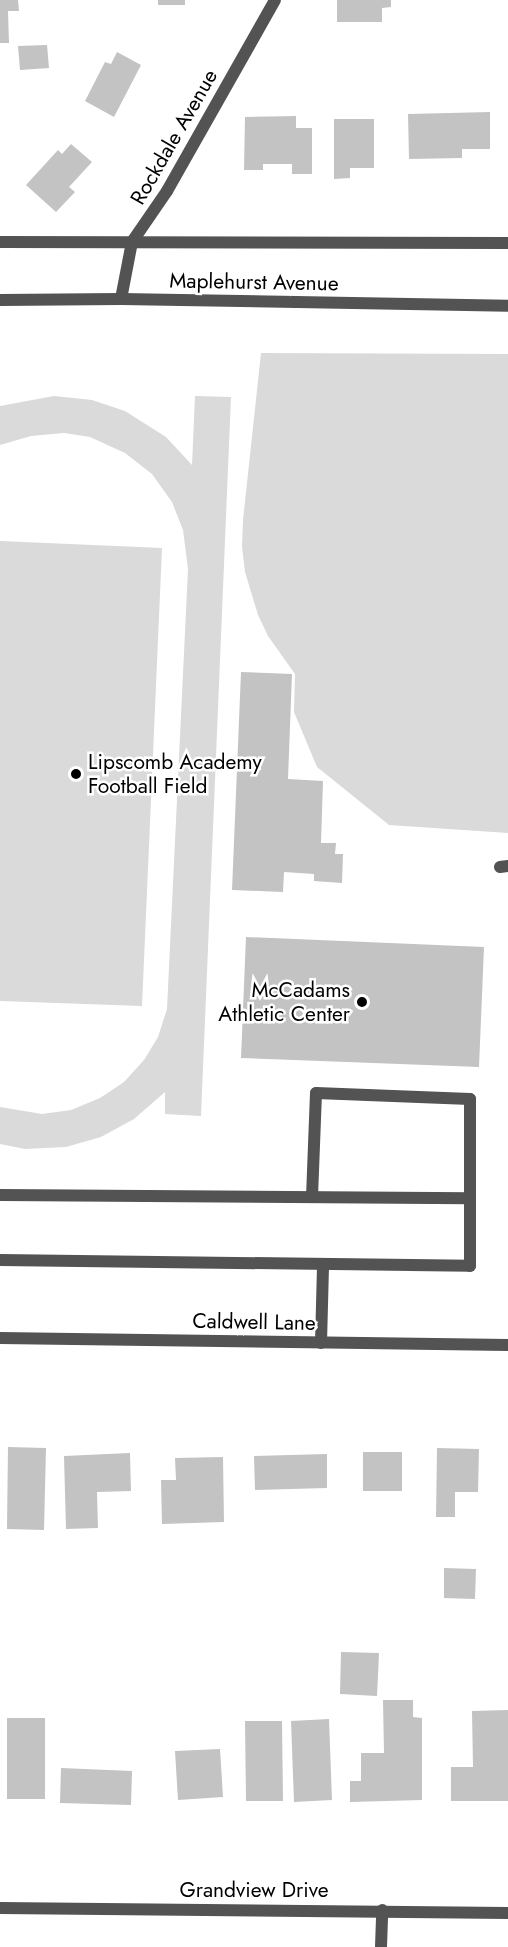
<!DOCTYPE html>
<html>
<head>
<meta charset="utf-8">
<style>
	body { margin:0 }
	#map { position:relative; width:508px; height:1947px; overflow:hidden; background:#fff; font-family:Jost,sans-serif }
	div>[style] { position:absolute }
	.green>* { inset:0; background:#dadada }
	.building>* { inset:0; background:#c3c3c3 }
	.lane>* { height:12px; margin:-6px; padding:0 6px; transform-origin:6px; border-radius:6px; background:#535353 }
	.street>* { height:12px; margin:-6px; padding:0 6px; transform-origin:6px; border-radius:6px; background:#535353 }
	.dots>* { width:16px; height:16px; translate:-50% -50%; box-sizing:border-box; border:3px solid #fff; border-radius:50% }
	span { translate:-50% -50%; white-space:nowrap; text-align:center; line-height:1.15; -webkit-text-stroke:5px #fff; paint-order:stroke }
	.street-label { font-size:21px; color:#000 }
	.poi-label { font-size:21px; color:#000 }
	.left { translate:0 -50%; text-align:left }
	.right { translate:-100% -50%; text-align:right }
</style>
</head>
<body>
<div id="map">
	<div class="green">
		<div style="clip-path:polygon(261px 353px,508px 354px,508px 833px,389px 825px,317px 767px,294px 712px,295px 674px,268px 636px,258px 615px,245px 572px,242px 547px,243px 520px)"></div>
		<div style="clip-path:polygon(54px 396px,92px 400px,125px 411px,166px 437px,192px 465px,195px 396px,231px 397px,201px 1116px,165px 1114px,165px 1092px,134px 1119px,101px 1137px,66px 1147px,25px 1149px,0 1144px,0 1107px,42px 1114px,71px 1110px,100px 1098px,124px 1082px,144px 1060px,158px 1037px,167px 1009px,188px 569px,183px 530px,172px 502px,152px 474px,125px 453px,90px 437px,64px 433px,31px 436px,0 445px,0 406px)"></div>
		<div style="clip-path:polygon(0 541px,162px 548px,142px 1006px,0 1001px)"></div>
	</div>
	<div class="building">
		<div style="clip-path:polygon(0 0,18px 0,19px 11px,8px 11px,9px 43px,0 43px)"></div>
		<div style="clip-path:polygon(158px 0,185px 0,185px 5px,158px 5px)"></div>
		<div style="clip-path:polygon(337px 0,391px 0,391px 7px,382px 8px,382px 22px,337px 22px)"></div>
		<div style="clip-path:polygon(47px 45px,49px 68px,20px 70px,18px 46px)"></div>
		<div style="clip-path:polygon(117px 52px,141px 65px,114px 117px,85px 101px,105px 62px,111px 64px)"></div>
		<div style="clip-path:polygon(490px 112px,490px 149px,462px 149px,462px 158px,409px 159px,408px 114px)"></div>
		<div style="clip-path:polygon(296px 116px,296px 128px,312px 128px,312px 174px,292px 174px,292px 164px,263px 164px,263px 170px,244px 170px,245px 117px)"></div>
		<div style="clip-path:polygon(334px 119px,374px 119px,374px 168px,350px 168px,350px 178px,334px 179px)"></div>
		<div style="clip-path:polygon(71px 144px,92px 162px,69px 187px,75px 192px,56px 212px,26px 185px,58px 150px,62px 154px)"></div>
		<div style="clip-path:polygon(241px 672px,292px 674px,288px 779px,323px 781px,321px 843px,336px 843px,335px 854px,343px 854px,342px 883px,314px 881px,314px 874px,284px 872px,283px 892px,232px 890px)"></div>
		<div style="clip-path:polygon(246px 937px,484px 947px,479px 1067px,241px 1058px)"></div>
		<div style="clip-path:polygon(8px 1447px,46px 1448px,44px 1530px,7px 1529px)"></div>
		<div style="clip-path:polygon(437px 1448px,479px 1449px,478px 1492px,455px 1492px,455px 1517px,436px 1517px)"></div>
		<div style="clip-path:polygon(363px 1452px,402px 1452px,402px 1491px,363px 1491px)"></div>
		<div style="clip-path:polygon(130px 1453px,131px 1491px,97px 1492px,98px 1528px,66px 1529px,64px 1456px)"></div>
		<div style="clip-path:polygon(327px 1454px,327px 1488px,255px 1490px,254px 1456px)"></div>
		<div style="clip-path:polygon(223px 1457px,224px 1522px,162px 1524px,161px 1480px,176px 1480px,175px 1458px)"></div>
		<div style="clip-path:polygon(444px 1568px,476px 1569px,475px 1599px,444px 1598px)"></div>
		<div style="clip-path:polygon(341px 1652px,379px 1653px,377px 1696px,340px 1694px)"></div>
		<div style="clip-path:polygon(383px 1700px,413px 1700px,413px 1717px,422px 1718px,422px 1800px,350px 1802px,350px 1781px,361px 1781px,361px 1753px,384px 1753px)"></div>
		<div style="clip-path:polygon(508px 1710px,508px 1801px,451px 1801px,451px 1767px,473px 1767px,472px 1711px)"></div>
		<div style="clip-path:polygon(7px 1718px,45px 1718px,45px 1799px,7px 1799px)"></div>
		<div style="clip-path:polygon(329px 1719px,332px 1800px,294px 1802px,291px 1721px)"></div>
		<div style="clip-path:polygon(245px 1721px,282px 1721px,283px 1801px,246px 1801px)"></div>
		<div style="clip-path:polygon(220px 1749px,223px 1797px,178px 1800px,175px 1751px)"></div>
		<div style="clip-path:polygon(61px 1768px,132px 1771px,131px 1805px,60px 1803px)"></div>
	</div>
	<div class="lane">
		<div style="left:500px;top:867px;width:8px;rotate:-7deg"></div>
		<div style="left:0;top:1195px;width:470px;rotate:0.4deg"></div>
		<div style="left:0;top:1260px;width:470px;rotate:0.7deg"></div>
		<div style="left:470px;top:1266px;width:167px;rotate:-90deg"></div>
		<div style="left:470px;top:1099px;width:154px;rotate:-177.8deg"></div>
		<div style="left:316px;top:1093px;width:104px;rotate:92.2deg"></div>
		<div style="left:321px;top:1343px;width:79px;rotate:-88.5deg"></div>
	</div>
	<div class="street">
		<div style="left:0;top:242px;width:508px;rotate:0.11deg"></div>
		<div style="left:121px;top:299px;width:58px;rotate:-79.1deg"></div>
		<div style="left:132px;top:242px;width:62px;rotate:-55.5deg"></div>
		<div style="left:167px;top:191px;width:219px;rotate:-60.5deg"></div>
		<div style="left:0;top:300px;width:121px;rotate:-0.5deg"></div>
		<div style="left:121px;top:299px;width:387px;rotate:1deg"></div>
		<div style="left:0;top:1338px;width:508px;rotate:0.79deg"></div>
		<div style="left:0;top:1908px;width:508px;rotate:0.56deg"></div>
		<div style="left:381px;top:1947px;width:37px;rotate:-88deg"></div>
	</div>
	<div class="dots">
		<div style="left:76px;top:774px;background:#000"></div>
		<div style="left:362px;top:1002px;background:#000"></div>
	</div>
	<div class="street-label">
		<span style="left:174px;top:137px;rotate:-60deg">Rockdale Avenue</span>
		<span style="left:254px;top:282px;rotate:1deg">Maplehurst Avenue</span>
		<span style="left:254px;top:1322px;rotate:1deg">Caldwell Lane</span>
		<span style="left:254px;top:1890px">Grandview Drive</span>
	</div>
	<div class="poi-label">
		<span class="left" style="left:88px;top:774px">Lipscomb Academy<br>Football Field</span>
		<span class="right" style="left:350px;top:1002px">McCadams<br>Athletic Center</span>
	</div>
</div>
</body>
</html>
